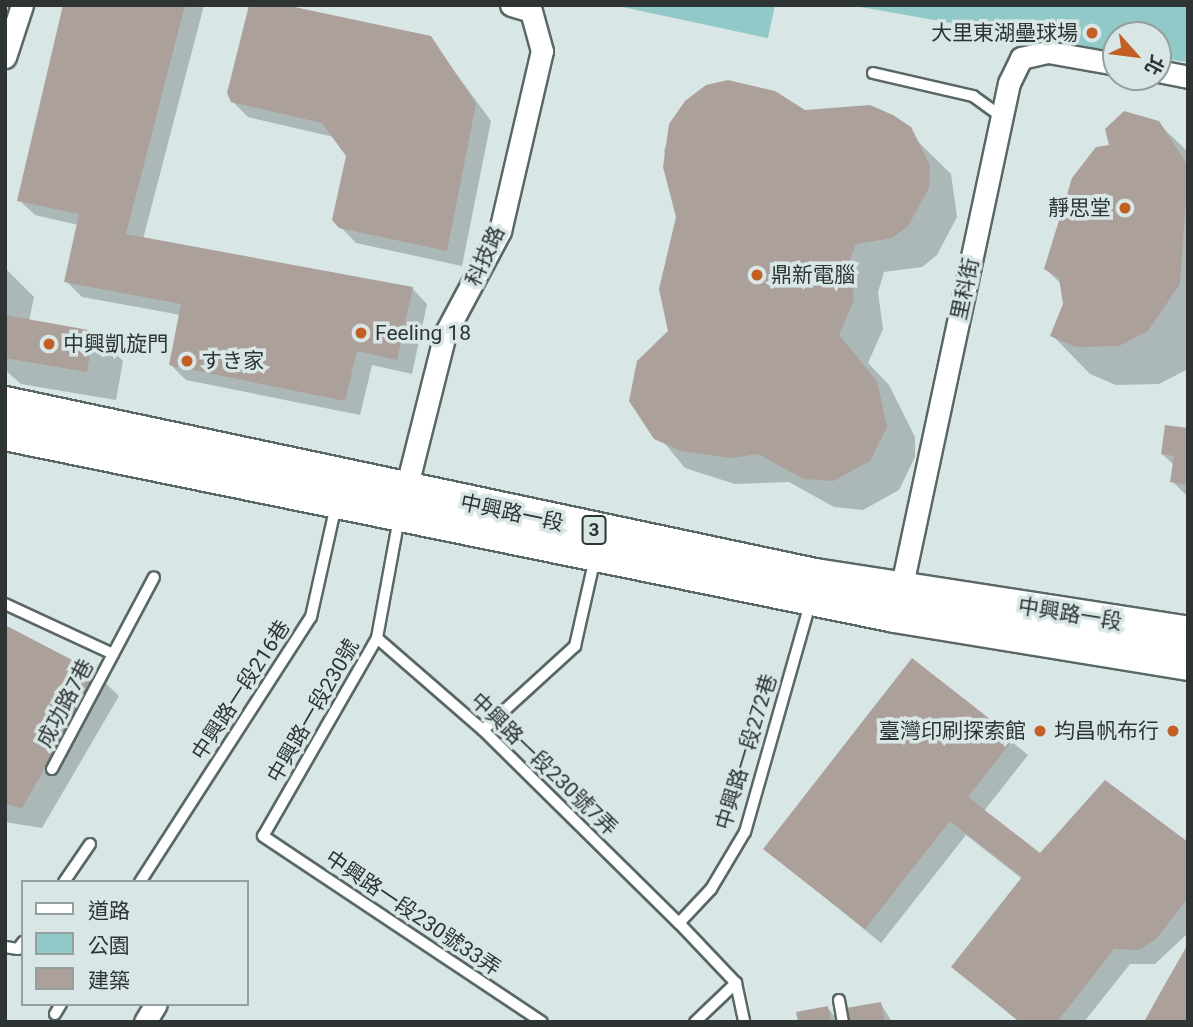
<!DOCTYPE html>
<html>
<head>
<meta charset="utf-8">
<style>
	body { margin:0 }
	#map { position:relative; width:1193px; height:1027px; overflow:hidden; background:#d8e6e6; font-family:Roboto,"Noto Sans TC","Noto Sans JP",sans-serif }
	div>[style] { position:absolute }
	.green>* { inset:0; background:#91c8c8 }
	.shadow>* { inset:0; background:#0003 }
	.building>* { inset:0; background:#aca09b }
	.roads { filter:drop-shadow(2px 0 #5a6767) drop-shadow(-2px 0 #5a6767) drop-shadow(0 2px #5a6767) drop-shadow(0 -2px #5a6767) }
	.lane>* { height:10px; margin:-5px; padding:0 5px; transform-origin:5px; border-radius:5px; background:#fff }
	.street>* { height:21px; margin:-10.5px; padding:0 10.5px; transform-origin:10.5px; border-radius:10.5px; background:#fff }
	.primary>* { height:32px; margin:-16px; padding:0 16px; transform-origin:16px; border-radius:16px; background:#fff }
	.dots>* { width:19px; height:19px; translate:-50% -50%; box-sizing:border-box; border:4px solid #d8e6e6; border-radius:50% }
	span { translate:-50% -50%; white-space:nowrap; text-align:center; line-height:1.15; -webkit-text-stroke:7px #d8e6e6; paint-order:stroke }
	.shield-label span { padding:2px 5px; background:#d8e6e6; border:2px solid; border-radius:5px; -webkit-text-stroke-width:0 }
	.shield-label { font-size:19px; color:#2e3434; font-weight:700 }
	.poi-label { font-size:21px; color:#2e3434 }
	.right { translate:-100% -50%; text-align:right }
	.left { translate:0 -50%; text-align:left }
	.street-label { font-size:21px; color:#2e3434 }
	.frame { position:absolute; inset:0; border:7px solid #2e3434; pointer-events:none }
	.legend { position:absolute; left:21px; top:880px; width:228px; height:126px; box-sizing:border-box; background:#d8e6e6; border:2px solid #949f9f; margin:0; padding:9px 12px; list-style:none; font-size:21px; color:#2e3434 }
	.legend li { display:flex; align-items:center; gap:14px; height:35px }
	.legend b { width:35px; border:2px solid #949f9f }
	.north { position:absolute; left:1102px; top:21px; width:70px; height:70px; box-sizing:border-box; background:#d8e6e6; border:2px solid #949f9f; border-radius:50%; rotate:118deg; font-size:19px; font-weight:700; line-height:28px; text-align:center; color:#2e3434 }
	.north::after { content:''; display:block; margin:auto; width:24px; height:32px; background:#c25f25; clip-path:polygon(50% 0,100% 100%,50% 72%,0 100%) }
</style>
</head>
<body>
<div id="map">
	<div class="green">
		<div style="clip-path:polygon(613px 5px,775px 5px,768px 38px)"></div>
		<div style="clip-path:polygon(849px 5px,1188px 5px,1188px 62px,1158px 58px,1158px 35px,1116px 35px,1116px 52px)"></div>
	</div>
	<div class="shadow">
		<div style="clip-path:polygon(64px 5px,204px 5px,143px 239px,412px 288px,427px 304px,412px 374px,372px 365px,360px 415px,186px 380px,171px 365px,181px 315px,82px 297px,66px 281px,78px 225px,35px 215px,19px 200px)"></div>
		<div style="clip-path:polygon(430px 38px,491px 121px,462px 266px,356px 243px,334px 220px,347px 155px,334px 137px,248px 117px,232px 101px)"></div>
		<div style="clip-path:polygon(686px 102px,892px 116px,951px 174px,957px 217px,937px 255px,922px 267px,884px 272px,878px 292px,883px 329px,868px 363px,889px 385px,915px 437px,915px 457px,899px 490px,863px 510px,834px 507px,789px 482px,735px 484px,685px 468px,630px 401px,639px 362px,670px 332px,678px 218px,664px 150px)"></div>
		<div style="clip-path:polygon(1158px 123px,1188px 152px,1188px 369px,1159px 384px,1116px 385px,1090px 374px,1052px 335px,1065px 304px,1062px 285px,1046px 269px,1111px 147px)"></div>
		<div style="clip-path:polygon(5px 268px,34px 297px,29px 321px,94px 332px,123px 361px,116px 400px,21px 384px,5px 370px)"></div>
		<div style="clip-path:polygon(1188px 430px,1188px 497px,1172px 481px,1174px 465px,1162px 454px)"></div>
		<div style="clip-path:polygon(5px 627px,98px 676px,119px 696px,42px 828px,5px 822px)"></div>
		<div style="clip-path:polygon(912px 660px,1028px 755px,984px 811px,1041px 856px,1188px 844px,1188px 933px,1155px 964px,1130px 964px,1084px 1022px,1019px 1022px,954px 967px,1022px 879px,966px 835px,881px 943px,765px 849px)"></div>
		<div style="clip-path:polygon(881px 1004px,892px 1022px,850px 1022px)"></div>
		<div style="clip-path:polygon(828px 1008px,839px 1022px,800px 1022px)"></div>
	</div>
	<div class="building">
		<div style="clip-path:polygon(63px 5px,185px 5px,126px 234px,413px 287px,397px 360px,357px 351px,345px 401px,169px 365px,181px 304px,64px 282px,79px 214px,17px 201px)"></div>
		<div style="clip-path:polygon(249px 5px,285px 5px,431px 36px,476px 104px,447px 251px,339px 228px,332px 220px,346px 156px,322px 123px,231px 102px,227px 93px)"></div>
		<div style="clip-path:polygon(728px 80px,775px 91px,805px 110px,870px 105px,893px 115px,911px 127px,930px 165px,929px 188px,908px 226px,892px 238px,856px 244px,849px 262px,854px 300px,839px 335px,877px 381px,887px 427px,870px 461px,833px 481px,804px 479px,758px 454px,732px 458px,681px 451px,654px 439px,629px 401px,637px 361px,668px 331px,659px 289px,676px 217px,663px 167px,669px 124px,685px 101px,706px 85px)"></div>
		<div style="clip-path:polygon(1124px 111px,1159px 121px,1188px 166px,1180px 284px,1148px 331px,1119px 346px,1076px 347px,1050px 336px,1063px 304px,1059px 278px,1044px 269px,1072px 178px,1096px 147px,1109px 145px,1105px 129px)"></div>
		<div style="clip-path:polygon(5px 315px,94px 331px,87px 372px,5px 358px)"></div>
		<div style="clip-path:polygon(1165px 425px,1188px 428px,1188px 485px,1170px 482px,1174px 456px,1161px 454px)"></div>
		<div style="clip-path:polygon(5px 625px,99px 674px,22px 808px,5px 804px)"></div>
		<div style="clip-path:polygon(912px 658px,1014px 738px,968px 797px,1040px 853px,1105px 780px,1188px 842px,1188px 898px,1156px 939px,1139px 950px,1114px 949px,1057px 1022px,1020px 1022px,951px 967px,1022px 877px,950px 821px,865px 929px,763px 849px)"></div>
		<div style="clip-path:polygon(1188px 944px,1188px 1022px,1144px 1022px,1160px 993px)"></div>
		<div style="clip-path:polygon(881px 1002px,885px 1022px,848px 1022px,846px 1008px)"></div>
		<div style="clip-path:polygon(828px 1006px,831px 1022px,798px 1022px,796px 1012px)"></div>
	</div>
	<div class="roads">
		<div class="lane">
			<div style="left:873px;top:73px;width:103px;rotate:13deg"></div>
			<div style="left:973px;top:96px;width:36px;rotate:36deg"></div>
			<div style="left:399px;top:518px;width:122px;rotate:100.4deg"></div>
			<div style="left:377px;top:638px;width:228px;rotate:119.9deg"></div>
			<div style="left:263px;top:836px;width:335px;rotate:33.7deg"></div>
			<div style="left:5px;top:604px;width:119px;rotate:24.8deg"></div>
			<div style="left:377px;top:638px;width:140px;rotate:41deg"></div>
			<div style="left:483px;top:730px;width:275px;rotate:44.6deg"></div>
			<div style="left:679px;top:923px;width:83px;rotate:46.5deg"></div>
			<div style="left:736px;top:983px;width:40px;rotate:78deg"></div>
			<div style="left:483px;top:730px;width:125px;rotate:-42.4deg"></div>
			<div style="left:575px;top:646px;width:90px;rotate:-77.2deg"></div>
			<div style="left:52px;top:769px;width:217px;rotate:-62deg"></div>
			<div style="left:64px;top:882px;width:46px;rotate:-55.6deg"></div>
			<div style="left:140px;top:882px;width:315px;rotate:-57.2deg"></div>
			<div style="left:311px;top:617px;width:115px;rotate:-77.4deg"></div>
			<div style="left:679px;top:923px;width:47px;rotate:-46.7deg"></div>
			<div style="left:711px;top:889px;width:66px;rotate:-59.2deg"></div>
			<div style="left:745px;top:832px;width:241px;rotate:-74.1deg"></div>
			<div style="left:5px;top:947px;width:13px;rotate:9deg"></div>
			<div style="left:18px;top:949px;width:9px;rotate:-54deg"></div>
			<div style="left:839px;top:1000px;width:22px;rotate:80deg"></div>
			<div style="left:55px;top:1014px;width:12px;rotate:-59deg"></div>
			<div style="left:695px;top:1022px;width:57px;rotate:-43.6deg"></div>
		</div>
		<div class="street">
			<div style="left:5px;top:57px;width:55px;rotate:-71.9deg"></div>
			<div style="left:1158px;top:71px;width:31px;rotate:11deg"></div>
			<div style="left:403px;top:501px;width:172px;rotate:-75.9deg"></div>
			<div style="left:445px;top:334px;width:117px;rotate:-61.9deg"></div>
			<div style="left:500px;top:231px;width:185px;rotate:-76.9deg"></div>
			<div style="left:542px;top:51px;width:41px;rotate:-105.4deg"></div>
			<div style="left:531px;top:11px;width:21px;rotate:-163deg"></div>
			<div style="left:899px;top:599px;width:528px;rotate:-77.97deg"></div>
			<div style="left:1009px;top:83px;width:28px;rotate:-64deg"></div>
			<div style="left:1021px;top:58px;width:28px;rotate:-13deg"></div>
			<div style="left:1048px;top:52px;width:69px;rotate:10deg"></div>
			<div style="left:145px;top:1022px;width:21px;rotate:-59deg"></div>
		</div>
		<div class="primary">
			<div style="left:5px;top:403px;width:828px;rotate:11.99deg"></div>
			<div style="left:815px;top:575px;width:377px;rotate:8.8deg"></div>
			<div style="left:5px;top:434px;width:908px;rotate:11.56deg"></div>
			<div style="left:895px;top:616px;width:297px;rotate:9.3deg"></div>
		</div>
	</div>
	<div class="dots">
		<div style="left:1092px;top:33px;background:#c25f25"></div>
		<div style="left:1125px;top:208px;background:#c25f25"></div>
		<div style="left:757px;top:275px;background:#c25f25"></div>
		<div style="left:361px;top:333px;background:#c25f25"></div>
		<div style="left:49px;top:344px;background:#c25f25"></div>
		<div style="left:187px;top:361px;background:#c25f25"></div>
		<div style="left:1040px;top:731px;background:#c25f25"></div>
		<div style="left:1173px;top:731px;background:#c25f25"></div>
	</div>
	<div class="shield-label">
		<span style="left:594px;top:530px">3</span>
	</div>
	<div class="poi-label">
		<span class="right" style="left:1078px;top:33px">大里東湖壘球場</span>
		<span class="right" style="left:1111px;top:208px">靜思堂</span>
		<span class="left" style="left:771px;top:275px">鼎新電腦</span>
		<span class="left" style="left:375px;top:333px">Feeling 18</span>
		<span class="left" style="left:63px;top:344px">中興凱旋門</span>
		<span class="left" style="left:201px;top:361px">すき家</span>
		<span class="right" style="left:1026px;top:731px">臺灣印刷探索館</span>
		<span class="right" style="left:1159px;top:731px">均昌帆布行</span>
	</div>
	<div class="street-label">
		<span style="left:485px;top:256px;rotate:-65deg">科技路</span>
		<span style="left:965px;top:289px;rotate:-78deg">里科街</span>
		<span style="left:512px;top:513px;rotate:12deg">中興路一段</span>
		<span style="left:1070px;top:614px;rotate:9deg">中興路一段</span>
		<span style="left:241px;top:690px;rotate:-57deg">中興路一段216巷</span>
		<span style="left:65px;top:703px;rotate:-62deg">成功路7巷</span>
		<span style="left:313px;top:711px;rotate:-60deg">中興路一段230號</span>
		<span style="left:746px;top:752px;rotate:-73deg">中興路一段272巷</span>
		<span style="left:544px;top:764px;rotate:44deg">中興路一段230號7弄</span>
		<span style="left:413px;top:913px;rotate:34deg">中興路一段230號33弄</span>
	</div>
	<div class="frame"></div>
	<ul class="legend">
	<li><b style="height:9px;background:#fff"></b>道路</li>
	<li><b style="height:19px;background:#91c8c8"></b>公園</li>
	<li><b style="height:19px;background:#aca09b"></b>建築</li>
	</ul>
	<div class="north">北</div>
</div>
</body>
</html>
